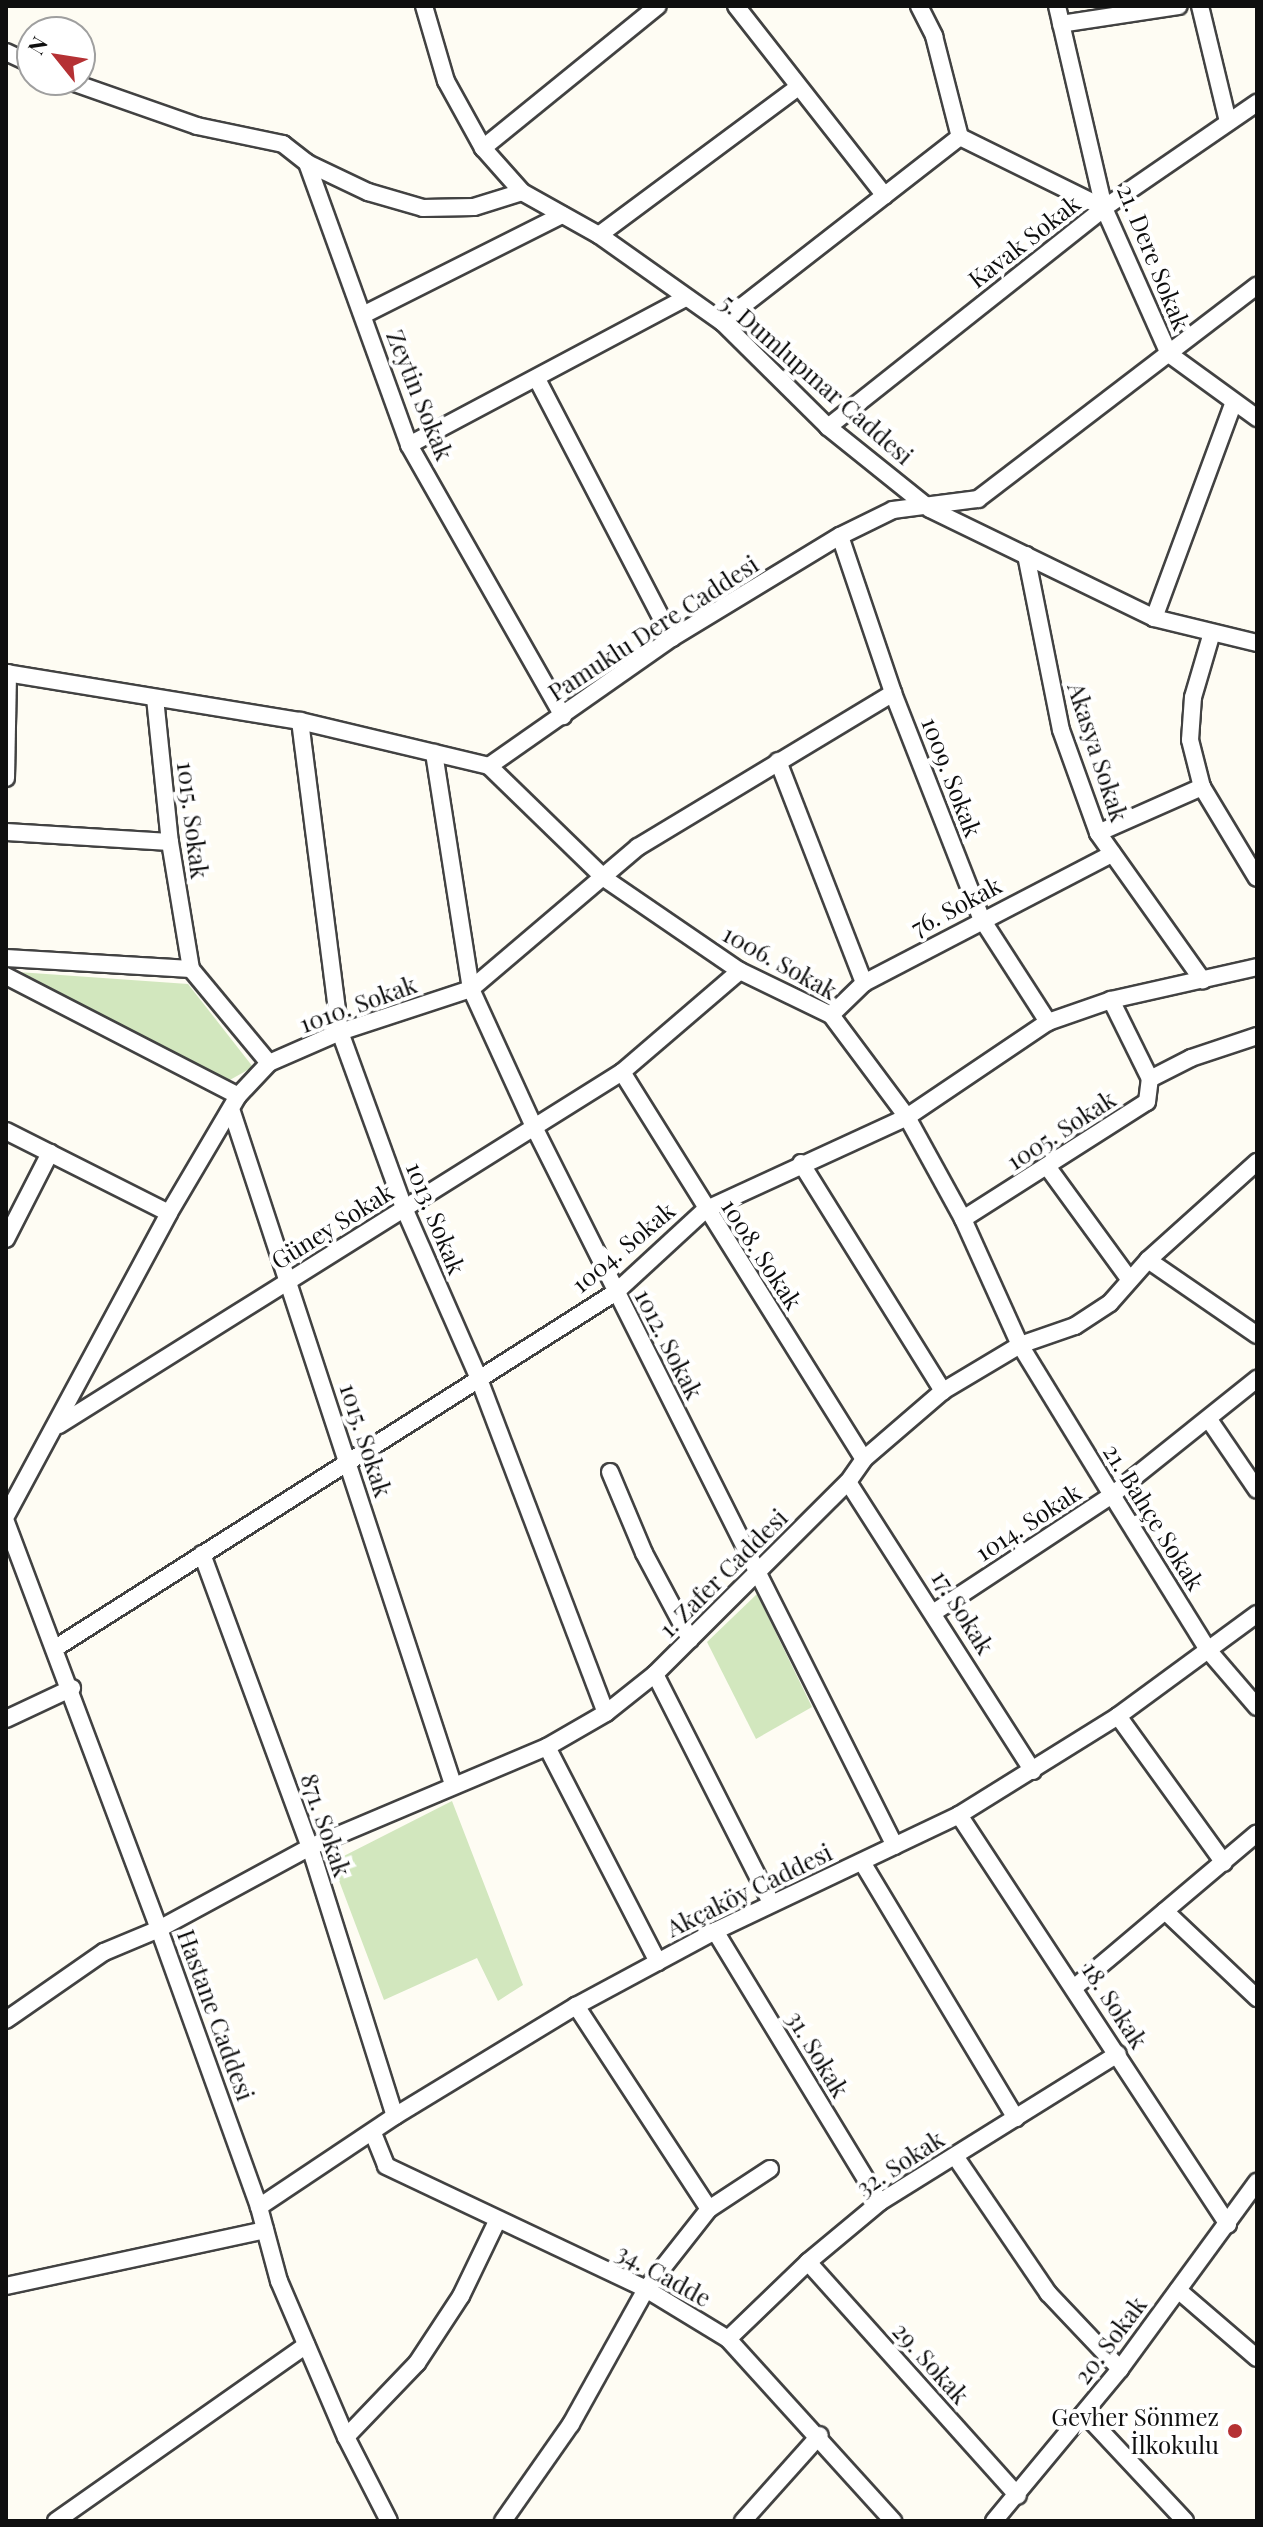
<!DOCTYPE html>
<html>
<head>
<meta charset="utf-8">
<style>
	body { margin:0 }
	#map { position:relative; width:1263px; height:2527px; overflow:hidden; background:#fefcf3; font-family:"Playfair Display",serif }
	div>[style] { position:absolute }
	.green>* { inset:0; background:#d2e7be }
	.roads { filter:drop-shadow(2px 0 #424242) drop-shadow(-2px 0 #424242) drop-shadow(0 2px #424242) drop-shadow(0 -2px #424242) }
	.minor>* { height:16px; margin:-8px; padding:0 8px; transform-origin:8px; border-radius:8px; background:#fff }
	.dots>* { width:22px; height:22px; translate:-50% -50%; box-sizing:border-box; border:4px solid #fff; border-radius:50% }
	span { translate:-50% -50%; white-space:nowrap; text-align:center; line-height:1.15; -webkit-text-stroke:8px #fff; paint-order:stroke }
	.street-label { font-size:24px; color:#0f0f0f }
	.poi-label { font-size:24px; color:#0f0f0f }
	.right { translate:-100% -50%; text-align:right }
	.frame { position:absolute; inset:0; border:8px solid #0f0f0f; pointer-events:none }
	.north { position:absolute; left:16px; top:16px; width:80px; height:80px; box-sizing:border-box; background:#fff; border:2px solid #9f9f9f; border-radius:50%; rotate:300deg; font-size:22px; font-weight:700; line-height:32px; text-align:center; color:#0f0f0f }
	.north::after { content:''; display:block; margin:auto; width:28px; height:36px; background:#b53134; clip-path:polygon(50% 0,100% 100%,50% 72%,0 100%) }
</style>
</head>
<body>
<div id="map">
	<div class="green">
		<div style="clip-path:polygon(18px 972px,188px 984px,253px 1067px,228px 1081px)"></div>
		<div style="clip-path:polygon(757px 1594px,812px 1707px,756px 1739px,707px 1642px)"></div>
		<div style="clip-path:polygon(452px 1801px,523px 1985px,498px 2001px,477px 1958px,384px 2000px,332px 1862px)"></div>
	</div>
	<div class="roads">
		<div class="minor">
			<div style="left:424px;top:6px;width:78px;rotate:73.7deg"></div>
			<div style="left:446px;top:81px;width:77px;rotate:61.1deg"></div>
			<div style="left:483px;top:148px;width:59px;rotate:48.4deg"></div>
			<div style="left:736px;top:6px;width:241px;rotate:51.9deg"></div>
			<div style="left:919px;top:6px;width:34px;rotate:63deg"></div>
			<div style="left:934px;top:36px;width:104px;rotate:75.6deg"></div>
			<div style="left:960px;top:137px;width:161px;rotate:26.2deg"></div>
			<div style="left:1057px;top:6px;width:207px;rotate:76.9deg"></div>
			<div style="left:1104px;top:208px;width:160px;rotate:66deg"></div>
			<div style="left:1169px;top:354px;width:109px;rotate:36deg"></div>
			<div style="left:1200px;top:6px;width:119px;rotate:76.4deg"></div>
			<div style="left:1061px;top:24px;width:119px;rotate:-8.7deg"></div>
			<div style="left:6px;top:52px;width:29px;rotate:25deg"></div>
			<div style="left:66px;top:80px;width:139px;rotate:19.3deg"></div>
			<div style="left:197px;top:126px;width:88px;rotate:11.8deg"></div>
			<div style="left:283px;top:144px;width:31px;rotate:38deg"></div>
			<div style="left:307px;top:163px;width:68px;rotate:25.4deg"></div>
			<div style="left:368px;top:192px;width:57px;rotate:16.2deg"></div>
			<div style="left:423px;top:208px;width:51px;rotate:-1.1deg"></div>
			<div style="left:474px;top:207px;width:50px;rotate:-17.4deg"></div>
			<div style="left:522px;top:192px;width:88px;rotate:29.2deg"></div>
			<div style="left:599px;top:235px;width:151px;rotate:35.3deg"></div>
			<div style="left:722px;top:322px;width:149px;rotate:44.7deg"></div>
			<div style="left:828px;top:427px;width:131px;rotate:38.8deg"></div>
			<div style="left:930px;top:509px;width:249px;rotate:25.9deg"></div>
			<div style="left:1154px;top:618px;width:106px;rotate:13.6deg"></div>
			<div style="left:483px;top:148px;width:225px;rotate:-39.1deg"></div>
			<div style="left:307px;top:163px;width:300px;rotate:70.1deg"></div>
			<div style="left:409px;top:445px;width:312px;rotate:60.4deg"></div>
			<div style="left:599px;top:235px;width:248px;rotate:-36.6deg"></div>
			<div style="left:363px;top:315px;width:223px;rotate:-26.7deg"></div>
			<div style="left:722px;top:322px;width:301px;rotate:-37.9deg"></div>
			<div style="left:538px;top:381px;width:290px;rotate:62.5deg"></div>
			<div style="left:828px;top:427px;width:352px;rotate:-38.4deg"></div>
			<div style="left:1104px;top:208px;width:186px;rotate:-34.5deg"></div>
			<div style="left:409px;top:445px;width:311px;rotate:-28deg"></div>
			<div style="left:840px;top:536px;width:166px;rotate:71.3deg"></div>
			<div style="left:893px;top:693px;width:242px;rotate:68.6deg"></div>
			<div style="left:981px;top:918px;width:124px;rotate:57.2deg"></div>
			<div style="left:1026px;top:555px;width:178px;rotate:78.7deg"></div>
			<div style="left:1061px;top:730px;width:109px;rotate:70.2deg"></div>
			<div style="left:1098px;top:833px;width:181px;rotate:54.6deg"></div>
			<div style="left:1154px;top:618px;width:230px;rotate:-69.7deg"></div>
			<div style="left:1211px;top:636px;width:64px;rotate:106.4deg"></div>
			<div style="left:1193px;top:697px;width:43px;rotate:94deg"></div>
			<div style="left:1190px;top:740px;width:49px;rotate:75.7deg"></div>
			<div style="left:1202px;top:787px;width:106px;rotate:58.9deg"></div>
			<div style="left:6px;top:673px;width:298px;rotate:9.3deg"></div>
			<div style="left:300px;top:721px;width:194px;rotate:13.4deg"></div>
			<div style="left:489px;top:766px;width:223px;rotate:-35deg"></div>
			<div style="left:672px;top:638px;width:197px;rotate:-31.3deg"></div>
			<div style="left:840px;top:536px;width:59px;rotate:-26.1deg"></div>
			<div style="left:893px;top:510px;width:86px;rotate:-7.4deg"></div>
			<div style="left:978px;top:499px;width:351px;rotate:-37.4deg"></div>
			<div style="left:155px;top:698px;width:145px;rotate:84.1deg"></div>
			<div style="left:170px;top:842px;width:129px;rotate:80.6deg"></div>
			<div style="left:191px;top:969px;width:122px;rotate:50.3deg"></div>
			<div style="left:300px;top:721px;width:314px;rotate:82.7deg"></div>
			<div style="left:340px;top:1032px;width:187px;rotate:70deg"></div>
			<div style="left:404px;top:1208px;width:187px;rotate:66.3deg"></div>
			<div style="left:479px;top:1379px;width:357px;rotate:69.2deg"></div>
			<div style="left:434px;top:753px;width:239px;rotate:81.1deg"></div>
			<div style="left:471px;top:989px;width:154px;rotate:65.4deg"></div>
			<div style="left:535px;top:1129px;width:802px;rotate:63.34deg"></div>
			<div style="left:778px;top:761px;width:238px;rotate:68.8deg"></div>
			<div style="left:489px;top:766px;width:161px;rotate:44.2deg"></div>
			<div style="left:604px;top:878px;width:165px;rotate:34.4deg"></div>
			<div style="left:740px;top:971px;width:101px;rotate:25.8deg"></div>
			<div style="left:831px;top:1015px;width:127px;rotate:53.3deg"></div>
			<div style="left:907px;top:1117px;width:116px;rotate:61.2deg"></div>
			<div style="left:963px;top:1219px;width:138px;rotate:65.7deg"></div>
			<div style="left:1020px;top:1345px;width:176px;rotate:58.5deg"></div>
			<div style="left:1112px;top:1495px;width:182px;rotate:58.2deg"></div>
			<div style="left:1208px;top:1650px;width:75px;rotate:49.3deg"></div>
			<div style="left:6px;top:778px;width:105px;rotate:-88.9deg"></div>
			<div style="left:6px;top:832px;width:164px;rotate:3.5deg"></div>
			<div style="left:1098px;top:833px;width:114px;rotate:-23.9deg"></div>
			<div style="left:6px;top:958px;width:185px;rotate:3.4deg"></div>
			<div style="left:6px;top:976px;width:261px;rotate:27.3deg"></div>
			<div style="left:1111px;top:1000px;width:88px;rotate:63.7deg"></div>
			<div style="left:831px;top:1015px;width:46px;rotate:-44.1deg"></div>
			<div style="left:864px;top:983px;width:280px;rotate:-27.5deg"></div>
			<div style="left:622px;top:1072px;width:456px;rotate:58deg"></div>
			<div style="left:232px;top:1112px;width:707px;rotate:71.8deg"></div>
			<div style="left:6px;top:1131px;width:182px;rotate:26.7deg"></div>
			<div style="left:801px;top:1163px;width:269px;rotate:58.1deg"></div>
			<div style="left:1049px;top:1169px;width:137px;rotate:53.9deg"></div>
			<div style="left:963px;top:1219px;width:218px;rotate:-32.5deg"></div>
			<div style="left:1147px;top:1102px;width:23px;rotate:-83deg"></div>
			<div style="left:1150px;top:1079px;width:46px;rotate:-27.1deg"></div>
			<div style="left:1191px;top:1058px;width:70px;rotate:-18.4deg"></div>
			<div style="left:6px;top:1239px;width:97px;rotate:-62.9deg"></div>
			<div style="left:1148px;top:1260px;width:132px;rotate:34.5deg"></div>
			<div style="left:1210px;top:1421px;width:83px;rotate:55.7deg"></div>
			<div style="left:59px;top:1425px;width:665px;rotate:-32.09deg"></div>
			<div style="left:622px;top:1072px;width:155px;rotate:-40.6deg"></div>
			<div style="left:610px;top:1472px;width:88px;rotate:67.2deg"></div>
			<div style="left:644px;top:1553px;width:98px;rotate:61.9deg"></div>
			<div style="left:848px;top:1482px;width:343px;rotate:57.4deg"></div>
			<div style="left:6px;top:1516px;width:344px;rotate:-61.7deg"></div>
			<div style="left:169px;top:1213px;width:136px;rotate:-59.5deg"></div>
			<div style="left:238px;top:1096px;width:45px;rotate:-46.8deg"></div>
			<div style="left:269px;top:1063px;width:77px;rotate:-23.6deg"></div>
			<div style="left:340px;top:1032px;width:138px;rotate:-18.2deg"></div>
			<div style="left:471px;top:989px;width:219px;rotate:-40.4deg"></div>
			<div style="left:638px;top:847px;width:298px;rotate:-31.1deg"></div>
			<div style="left:6px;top:1522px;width:435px;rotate:69.4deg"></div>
			<div style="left:159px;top:1929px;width:295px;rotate:70.2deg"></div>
			<div style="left:259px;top:2207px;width:77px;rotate:74.9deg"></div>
			<div style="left:279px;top:2281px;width:170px;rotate:66.8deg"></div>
			<div style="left:346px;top:2437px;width:94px;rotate:62.9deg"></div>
			<div style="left:202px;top:1554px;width:312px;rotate:69.8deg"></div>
			<div style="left:310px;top:1847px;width:282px;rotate:72.5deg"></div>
			<div style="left:936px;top:1611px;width:211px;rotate:-33.4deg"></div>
			<div style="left:1112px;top:1495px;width:186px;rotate:-38.7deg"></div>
			<div style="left:57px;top:1647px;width:662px;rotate:-32.42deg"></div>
			<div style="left:616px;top:1292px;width:121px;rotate:-42.7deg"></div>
			<div style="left:705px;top:1210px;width:222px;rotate:-24.7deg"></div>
			<div style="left:907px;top:1117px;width:170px;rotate:-34deg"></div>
			<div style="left:1048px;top:1022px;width:67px;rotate:-19.2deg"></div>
			<div style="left:1111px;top:1000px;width:150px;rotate:-12.7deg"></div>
			<div style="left:655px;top:1674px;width:257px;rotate:63.1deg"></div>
			<div style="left:1118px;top:1716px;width:181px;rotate:54.2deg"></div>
			<div style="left:6px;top:1719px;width:73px;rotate:-25.2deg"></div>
			<div style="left:547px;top:1747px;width:242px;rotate:62.7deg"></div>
			<div style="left:959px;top:1815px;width:490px;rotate:56.7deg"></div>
			<div style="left:862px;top:1862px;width:299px;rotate:59deg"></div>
			<div style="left:1165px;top:1911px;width:127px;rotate:43.4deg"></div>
			<div style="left:715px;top:1931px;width:317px;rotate:58.7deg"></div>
			<div style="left:1075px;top:1987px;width:238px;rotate:-40.2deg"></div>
			<div style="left:6px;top:2020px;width:119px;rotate:-34.8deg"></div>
			<div style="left:104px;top:1952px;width:60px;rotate:-22.7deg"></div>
			<div style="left:159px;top:1929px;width:172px;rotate:-28.5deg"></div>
			<div style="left:310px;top:1847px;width:257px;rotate:-22.9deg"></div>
			<div style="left:547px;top:1747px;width:68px;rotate:-30deg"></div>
			<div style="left:606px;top:1713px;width:63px;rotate:-38.5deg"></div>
			<div style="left:655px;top:1674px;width:272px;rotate:-44.9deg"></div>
			<div style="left:848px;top:1482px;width:28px;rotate:-55deg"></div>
			<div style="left:864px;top:1459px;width:104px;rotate:-40.7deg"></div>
			<div style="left:943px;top:1391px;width:90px;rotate:-30.9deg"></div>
			<div style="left:1020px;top:1345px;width:58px;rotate:-19.1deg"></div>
			<div style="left:1075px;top:1326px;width:42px;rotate:-33.3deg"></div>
			<div style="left:1110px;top:1303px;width:57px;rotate:-48.5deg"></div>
			<div style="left:1148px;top:1260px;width:147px;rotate:-42deg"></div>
			<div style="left:373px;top:2133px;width:35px;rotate:68deg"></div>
			<div style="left:386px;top:2166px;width:288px;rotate:25.3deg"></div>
			<div style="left:646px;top:2289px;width:96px;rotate:31.4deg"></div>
			<div style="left:728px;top:2339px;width:246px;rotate:47.8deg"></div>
			<div style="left:955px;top:2156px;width:166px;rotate:55.8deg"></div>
			<div style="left:1048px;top:2293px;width:105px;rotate:46.5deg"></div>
			<div style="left:259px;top:2207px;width:164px;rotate:-33.8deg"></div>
			<div style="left:395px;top:2116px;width:212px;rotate:-31.3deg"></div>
			<div style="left:576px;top:2006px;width:158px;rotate:-28.3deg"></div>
			<div style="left:715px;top:1931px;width:270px;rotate:-25.4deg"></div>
			<div style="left:959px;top:1815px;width:187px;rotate:-31.9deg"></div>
			<div style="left:1118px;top:1716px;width:172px;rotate:-36.3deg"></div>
			<div style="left:709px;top:2209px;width:73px;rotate:-33.3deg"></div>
			<div style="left:808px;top:2262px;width:314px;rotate:48.1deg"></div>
			<div style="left:6px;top:2286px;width:265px;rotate:-12.2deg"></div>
			<div style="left:1178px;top:2290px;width:104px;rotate:40.7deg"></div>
			<div style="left:728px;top:2339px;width:111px;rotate:-43.9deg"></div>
			<div style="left:808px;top:2262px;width:94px;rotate:-39.8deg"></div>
			<div style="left:880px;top:2202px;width:280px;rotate:-31.9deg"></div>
			<div style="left:1084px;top:2413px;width:148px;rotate:46.9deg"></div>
			<div style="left:346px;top:2437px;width:103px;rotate:-46.2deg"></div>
			<div style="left:417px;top:2363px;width:80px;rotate:-56.7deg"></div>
			<div style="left:461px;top:2296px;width:85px;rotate:-64.3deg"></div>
			<div style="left:56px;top:2521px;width:306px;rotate:-35.1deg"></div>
			<div style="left:503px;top:2521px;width:118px;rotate:-55deg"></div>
			<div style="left:571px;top:2424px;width:154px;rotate:-60.9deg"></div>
			<div style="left:646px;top:2289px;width:102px;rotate:-51.8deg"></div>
			<div style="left:709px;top:2209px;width:243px;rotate:-123.2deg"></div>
			<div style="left:743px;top:2521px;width:115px;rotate:-48.2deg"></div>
			<div style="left:994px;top:2521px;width:197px;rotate:-50.3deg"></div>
			<div style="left:1120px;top:2369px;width:232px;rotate:-53.8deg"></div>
		</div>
	</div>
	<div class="dots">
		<div style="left:1235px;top:2431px;background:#b53134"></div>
	</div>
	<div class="street-label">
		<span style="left:1024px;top:241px;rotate:-38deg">Kavak Sokak</span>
		<span style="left:1154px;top:257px;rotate:68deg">21. Dere Sokak</span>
		<span style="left:817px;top:379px;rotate:41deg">5. Dumlupınar Caddesi</span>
		<span style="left:420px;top:395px;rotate:68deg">Zeytin Sokak</span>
		<span style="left:653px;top:628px;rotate:-33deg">Pamuklu Dere Caddesi</span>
		<span style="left:1098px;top:752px;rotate:72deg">Akasya Sokak</span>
		<span style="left:952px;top:777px;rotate:69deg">1009. Sokak</span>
		<span style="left:193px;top:820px;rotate:83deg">1015. Sokak</span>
		<span style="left:956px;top:906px;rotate:-28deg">76. Sokak</span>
		<span style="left:780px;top:962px;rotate:29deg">1006. Sokak</span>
		<span style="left:358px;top:1004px;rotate:-20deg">1010. Sokak</span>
		<span style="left:1061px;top:1130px;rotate:-33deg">1005. Sokak</span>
		<span style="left:436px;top:1218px;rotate:68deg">1013. Sokak</span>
		<span style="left:332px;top:1226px;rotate:-32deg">Güney Sokak</span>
		<span style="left:623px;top:1247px;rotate:-40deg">1004. Sokak</span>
		<span style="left:762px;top:1254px;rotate:57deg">1008. Sokak</span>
		<span style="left:669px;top:1344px;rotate:63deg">1012. Sokak</span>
		<span style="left:366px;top:1440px;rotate:72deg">1015. Sokak</span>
		<span style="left:1154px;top:1517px;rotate:58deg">21. Bahçe Sokak</span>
		<span style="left:1028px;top:1522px;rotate:-33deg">1014. Sokak</span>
		<span style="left:723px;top:1573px;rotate:-45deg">1. Zafer Caddesi</span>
		<span style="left:963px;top:1612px;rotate:58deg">17. Sokak</span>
		<span style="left:326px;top:1825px;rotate:71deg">871. Sokak</span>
		<span style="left:749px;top:1890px;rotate:-26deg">Akçaköy Caddesi</span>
		<span style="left:1115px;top:2005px;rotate:57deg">18. Sokak</span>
		<span style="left:216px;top:2015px;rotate:70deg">Hastane Caddesi</span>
		<span style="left:818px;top:2054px;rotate:59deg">31. Sokak</span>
		<span style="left:900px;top:2163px;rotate:-33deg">32. Sokak</span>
		<span style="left:664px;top:2275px;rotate:29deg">34. Cadde</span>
		<span style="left:1110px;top:2340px;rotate:-53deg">20. Sokak</span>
		<span style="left:931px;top:2363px;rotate:48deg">29. Sokak</span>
	</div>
	<div class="poi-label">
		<span class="right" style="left:1219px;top:2431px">Gevher Sönmez<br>İlkokulu</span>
	</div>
	<div class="frame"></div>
	<div class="north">N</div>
</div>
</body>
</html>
